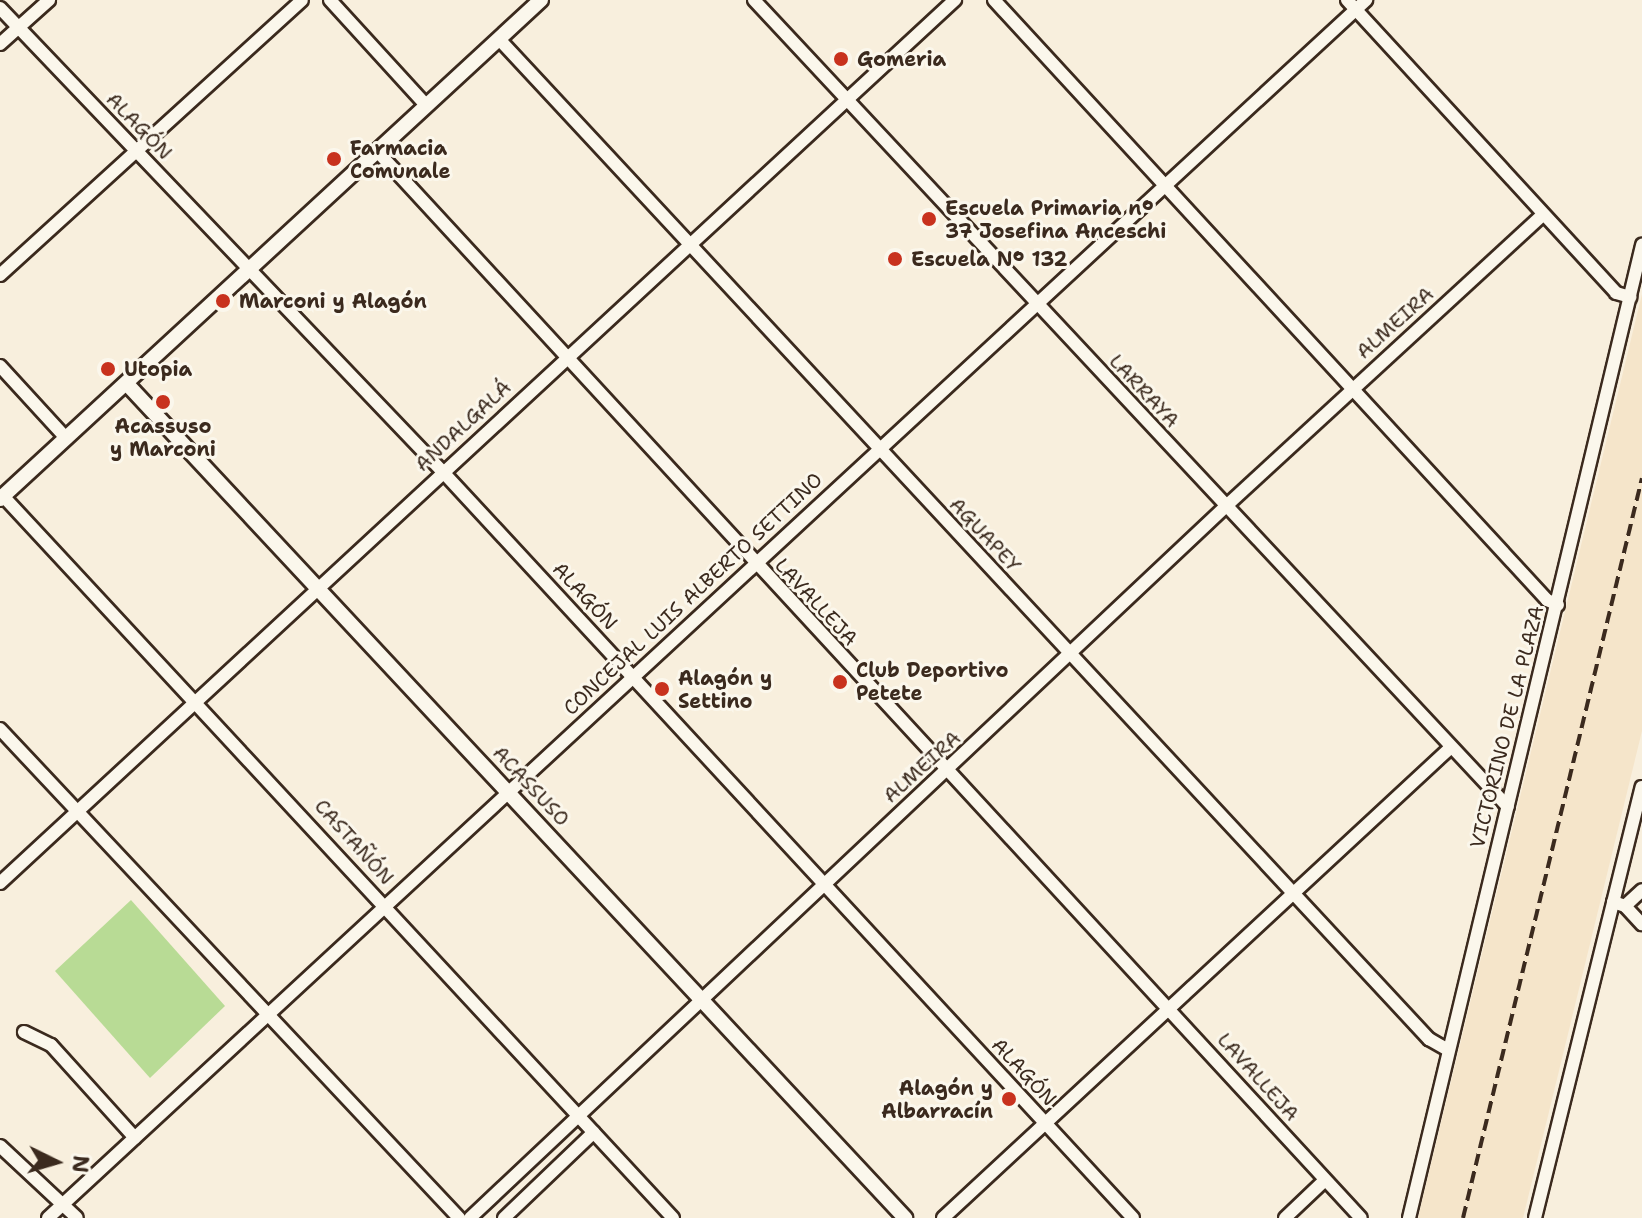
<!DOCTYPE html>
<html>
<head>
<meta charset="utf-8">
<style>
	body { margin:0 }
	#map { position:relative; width:1642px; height:1218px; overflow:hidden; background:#f8efdd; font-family:"Shantell Sans",sans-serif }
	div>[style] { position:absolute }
	.built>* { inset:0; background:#f5e5ca }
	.green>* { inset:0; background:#b8db95 }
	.roads { filter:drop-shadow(2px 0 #3b2a1e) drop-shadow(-2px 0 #3b2a1e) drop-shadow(0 2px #3b2a1e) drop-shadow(0 -2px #3b2a1e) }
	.minor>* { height:12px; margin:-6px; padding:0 6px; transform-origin:6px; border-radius:6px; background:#fbf7ec }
	.tertiary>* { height:14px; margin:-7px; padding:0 7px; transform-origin:7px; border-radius:7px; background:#fbf7ec }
	.rail>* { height:4px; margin-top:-2px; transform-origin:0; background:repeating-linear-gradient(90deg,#3b2a1e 0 12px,transparent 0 18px) }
	.dots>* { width:22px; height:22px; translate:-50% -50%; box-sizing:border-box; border:4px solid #fbf7ec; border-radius:50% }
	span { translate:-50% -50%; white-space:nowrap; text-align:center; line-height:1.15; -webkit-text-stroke:6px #fbf7ec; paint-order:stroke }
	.poi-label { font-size:20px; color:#3b2a1e; font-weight:700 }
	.left { translate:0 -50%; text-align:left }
	.right { translate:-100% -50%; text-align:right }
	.street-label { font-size:20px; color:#3b2a1e }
	.north { position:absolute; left:16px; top:1122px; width:80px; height:80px; -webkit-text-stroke:6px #fbf7ec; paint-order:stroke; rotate:95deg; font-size:22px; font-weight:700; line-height:32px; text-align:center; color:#3b2a1e }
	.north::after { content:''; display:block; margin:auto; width:28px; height:36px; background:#3b2a1e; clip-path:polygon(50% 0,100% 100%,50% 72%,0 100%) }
</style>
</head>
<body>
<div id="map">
	<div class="built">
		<div style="clip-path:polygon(1642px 294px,1642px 731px,1523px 1218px,1418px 1218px)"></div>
	</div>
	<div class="green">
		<div style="clip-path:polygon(131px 900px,225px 1006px,150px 1078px,55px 971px)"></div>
	</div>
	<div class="roads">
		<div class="minor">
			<div style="left:330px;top:0;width:142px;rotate:47.6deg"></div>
			<div style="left:754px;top:0;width:1104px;rotate:46.94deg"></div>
			<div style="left:994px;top:0;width:816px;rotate:47.33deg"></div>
			<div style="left:1547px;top:600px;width:12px;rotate:24deg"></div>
			<div style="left:1347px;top:0;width:398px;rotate:47.4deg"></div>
			<div style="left:1616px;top:293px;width:15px;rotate:16deg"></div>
			<div style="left:0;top:8px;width:642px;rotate:46.33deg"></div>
			<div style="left:443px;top:472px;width:1016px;rotate:47.23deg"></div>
			<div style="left:499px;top:39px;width:1366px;rotate:47.08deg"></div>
			<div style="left:1429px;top:1039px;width:22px;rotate:30deg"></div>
			<div style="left:0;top:44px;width:66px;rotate:-41.9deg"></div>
			<div style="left:377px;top:151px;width:1451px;rotate:47.32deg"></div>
			<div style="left:0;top:275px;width:408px;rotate:-42.3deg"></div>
			<div style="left:0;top:366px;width:96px;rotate:47.5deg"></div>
			<div style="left:3px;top:496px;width:985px;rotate:47.14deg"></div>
			<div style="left:0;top:729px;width:671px;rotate:46.81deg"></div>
			<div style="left:0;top:883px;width:1301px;rotate:-42.76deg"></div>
			<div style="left:1613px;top:902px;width:13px;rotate:18deg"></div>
			<div style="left:1625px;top:906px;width:25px;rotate:47deg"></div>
			<div style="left:1625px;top:906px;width:23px;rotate:-43deg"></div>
			<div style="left:24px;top:1032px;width:30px;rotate:26deg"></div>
			<div style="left:51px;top:1045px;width:125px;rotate:47.9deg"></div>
			<div style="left:0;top:1146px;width:105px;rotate:43.1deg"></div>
			<div style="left:48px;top:1218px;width:1795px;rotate:-42.74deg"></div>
			<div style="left:470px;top:1218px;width:1037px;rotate:-43.28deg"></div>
			<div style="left:1225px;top:507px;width:432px;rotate:-42.6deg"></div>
			<div style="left:504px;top:1218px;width:124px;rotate:-43.7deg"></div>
			<div style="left:943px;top:1218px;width:691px;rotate:-42.83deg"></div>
			<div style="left:1285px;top:1218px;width:55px;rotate:-43.5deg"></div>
			<div style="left:1409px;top:1218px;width:1001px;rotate:-76.53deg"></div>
			<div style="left:1535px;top:1218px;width:444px;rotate:-76.1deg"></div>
		</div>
		<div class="tertiary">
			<div style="left:127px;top:384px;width:1141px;rotate:46.99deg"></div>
			<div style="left:0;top:499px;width:736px;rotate:-42.69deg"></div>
		</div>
	</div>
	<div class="rail">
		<div style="left:1463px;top:1218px;width:761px;rotate:-76.4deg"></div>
	</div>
	<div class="dots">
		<div style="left:841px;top:59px;background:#c8321e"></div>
		<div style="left:334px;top:159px;background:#c8321e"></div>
		<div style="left:929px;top:219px;background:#c8321e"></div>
		<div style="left:895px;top:259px;background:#c8321e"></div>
		<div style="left:223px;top:301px;background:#c8321e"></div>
		<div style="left:108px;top:369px;background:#c8321e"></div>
		<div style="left:163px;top:402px;background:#c8321e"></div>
		<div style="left:840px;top:682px;background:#c8321e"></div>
		<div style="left:662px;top:689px;background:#c8321e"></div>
		<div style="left:1009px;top:1099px;background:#c8321e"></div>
	</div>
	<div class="poi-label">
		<span class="left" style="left:857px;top:59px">Gomeria</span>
		<span class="left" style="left:350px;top:160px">Farmacia<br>Comunale</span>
		<span class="left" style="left:945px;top:220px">Escuela Primaria n°<br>37 Josefina Anceschi</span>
		<span class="left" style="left:911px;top:259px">Escuela N° 132</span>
		<span class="left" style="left:239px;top:301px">Marconi y Alagón</span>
		<span class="left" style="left:124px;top:369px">Utopia</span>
		<span style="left:163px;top:438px">Acassuso<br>y Marconi</span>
		<span class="left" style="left:856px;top:682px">Club Deportivo<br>Petete</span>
		<span class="left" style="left:678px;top:690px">Alagón y<br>Settino</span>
		<span class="right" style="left:993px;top:1100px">Alagón y<br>Albarracín</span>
	</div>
	<div class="street-label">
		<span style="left:139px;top:126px;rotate:46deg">ALAGÓN</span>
		<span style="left:1395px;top:323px;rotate:-42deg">ALMEIRA</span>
		<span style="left:1144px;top:391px;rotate:47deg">LARRAYA</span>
		<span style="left:463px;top:426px;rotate:-43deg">ANDALGALÁ</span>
		<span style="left:985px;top:535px;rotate:47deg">AGUAPEY</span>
		<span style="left:693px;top:594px;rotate:-43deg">CONCEJAL LUIS ALBERTO SETTINO</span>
		<span style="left:585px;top:596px;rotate:47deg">ALAGÓN</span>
		<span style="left:816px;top:602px;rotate:47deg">LAVALLEJA</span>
		<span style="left:1507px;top:727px;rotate:-76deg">VICTORINO DE LA PLAZA</span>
		<span style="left:922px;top:767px;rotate:-42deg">ALMEIRA</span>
		<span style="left:531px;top:786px;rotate:47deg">ACASSUSO</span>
		<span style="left:354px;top:842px;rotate:48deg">CASTAÑÓN</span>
		<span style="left:1024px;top:1072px;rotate:47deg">ALAGÓN</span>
		<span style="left:1258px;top:1077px;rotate:48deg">LAVALLEJA</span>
	</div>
	<div class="north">N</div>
</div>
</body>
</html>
